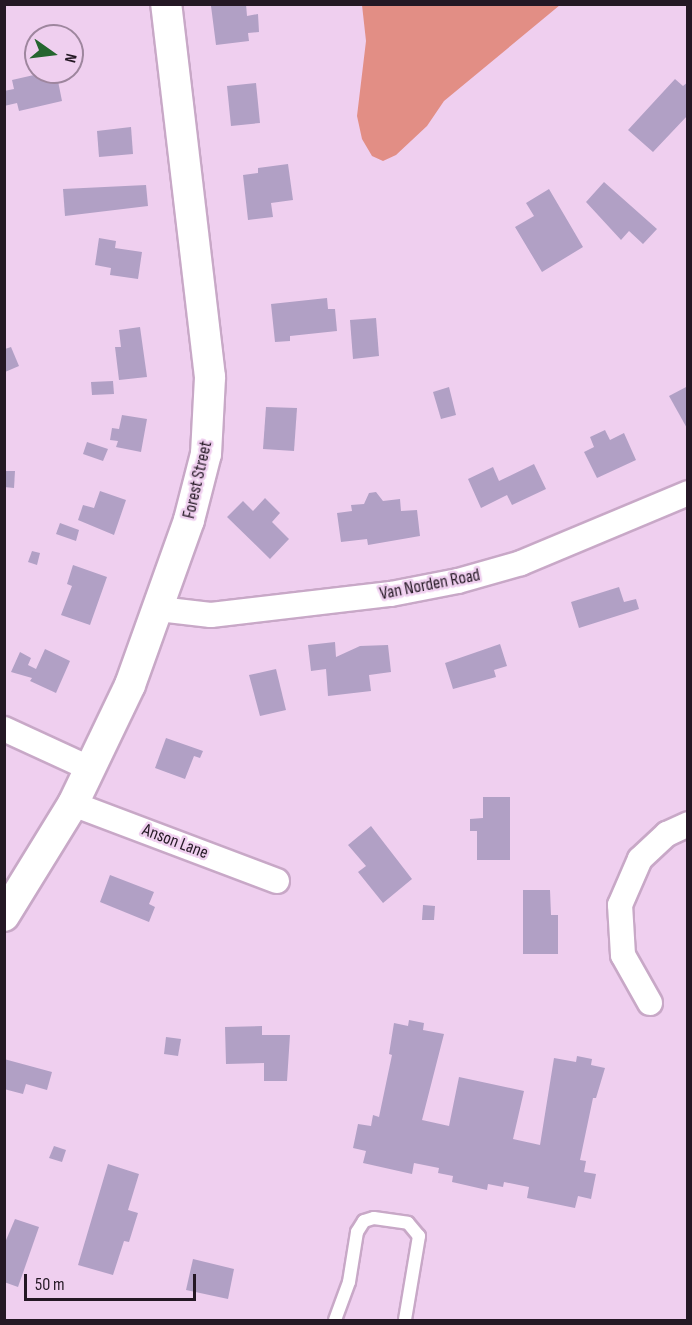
<!DOCTYPE html>
<html>
<head>
<meta charset="utf-8">
<style>
	body { margin:0 }
	#map { position:relative; width:692px; height:1325px; overflow:hidden; background:#efcfef; font-family:"Sofia Sans Condensed",sans-serif }
	div>[style] { position:absolute }
	.green>* { inset:0; background:#e28e85 }
	.building>* { inset:0; background:#b1a0c5 }
	.roads { filter:drop-shadow(2px 0 #c8a8c7) drop-shadow(-2px 0 #c8a8c7) drop-shadow(0 2px #c8a8c7) drop-shadow(0 -2px #c8a8c7) }
	.service>* { height:12px; margin:-6px; padding:0 6px; transform-origin:6px; border-radius:6px; background:#fff }
	.minor>* { height:24px; margin:-12px; padding:0 12px; transform-origin:12px; border-radius:12px; background:#fff }
	.tertiary>* { height:30px; margin:-15px; padding:0 15px; transform-origin:15px; border-radius:15px; background:#fff }
	span { translate:-50% -50%; white-space:nowrap; text-align:center; line-height:1.15; -webkit-text-stroke:5px #efcfef; paint-order:stroke }
	.street-label { font-size:18px; color:#241824 }
	.frame { position:absolute; inset:0; border:6px solid #241824; pointer-events:none }
	.north { position:absolute; left:24px; top:24px; width:60px; height:60px; box-sizing:border-box; background:#efcfef; border:2px solid #9e869e; border-radius:50%; rotate:104deg; font-size:16px; font-weight:700; line-height:24px; text-align:center; color:#241824 }
	.north::after { content:''; display:block; margin:auto; width:21px; height:27px; background:#25652f; clip-path:polygon(50% 0,100% 100%,50% 72%,0 100%) }
	.scale { position:absolute; left:24px; top:1274px; width:172px; height:27px; box-sizing:border-box; border:3px solid #241824; border-top:0; padding-left:8px; font-size:18px; line-height:21px; white-space:nowrap; color:#241824; -webkit-text-stroke:4px #efcfef; paint-order:stroke }
</style>
</head>
<body>
<div id="map">
	<div class="green">
		<div style="clip-path:polygon(362px 5px,560px 5px,444px 101px,427px 126px,396px 155px,383px 161px,372px 156px,362px 139px,357px 116px,366px 41px)"></div>
	</div>
	<div class="building">
		<div style="clip-path:polygon(246px 4px,247px 16px,258px 14px,259px 32px,248px 33px,249px 41px,216px 45px,211px 6px)"></div>
		<div style="clip-path:polygon(47px 72px,49px 83px,58px 81px,62px 101px,19px 111px,17px 103px,4px 106px,4px 91px,14px 89px,12px 80px)"></div>
		<div style="clip-path:polygon(675px 79px,683px 86px,688px 82px,688px 115px,653px 152px,628px 130px)"></div>
		<div style="clip-path:polygon(256px 83px,260px 123px,231px 126px,227px 86px)"></div>
		<div style="clip-path:polygon(131px 127px,133px 154px,99px 157px,97px 131px)"></div>
		<div style="clip-path:polygon(288px 164px,293px 200px,271px 203px,273px 217px,248px 220px,243px 175px,258px 173px,258px 168px)"></div>
		<div style="clip-path:polygon(604px 182px,657px 229px,643px 244px,629px 231px,621px 240px,586px 202px)"></div>
		<div style="clip-path:polygon(146px 185px,148px 206px,65px 216px,63px 189px)"></div>
		<div style="clip-path:polygon(549px 189px,583px 247px,542px 272px,515px 227px,534px 216px,526px 203px)"></div>
		<div style="clip-path:polygon(99px 238px,116px 241px,115px 248px,142px 252px,138px 279px,110px 275px,111px 268px,95px 265px)"></div>
		<div style="clip-path:polygon(327px 298px,328px 309px,335px 309px,337px 331px,290px 336px,290px 341px,275px 342px,271px 304px)"></div>
		<div style="clip-path:polygon(376px 318px,379px 356px,353px 359px,350px 320px)"></div>
		<div style="clip-path:polygon(140px 327px,147px 377px,119px 380px,115px 347px,121px 347px,119px 330px)"></div>
		<div style="clip-path:polygon(11px 347px,19px 366px,5px 372px,5px 349px)"></div>
		<div style="clip-path:polygon(113px 381px,114px 394px,92px 395px,91px 382px)"></div>
		<div style="clip-path:polygon(688px 386px,688px 430px,669px 396px)"></div>
		<div style="clip-path:polygon(449px 387px,456px 415px,441px 419px,433px 392px)"></div>
		<div style="clip-path:polygon(266px 407px,297px 408px,294px 451px,263px 449px)"></div>
		<div style="clip-path:polygon(122px 415px,147px 419px,141px 452px,116px 447px,118px 441px,110px 440px,112px 428px,119px 429px)"></div>
		<div style="clip-path:polygon(605px 430px,610px 440px,624px 433px,636px 460px,597px 478px,584px 452px,594px 447px,590px 437px)"></div>
		<div style="clip-path:polygon(87px 442px,108px 449px,103px 461px,83px 454px)"></div>
		<div style="clip-path:polygon(534px 464px,546px 489px,512px 505px,507px 495px,481px 508px,468px 479px,493px 467px,499px 481px)"></div>
		<div style="clip-path:polygon(4px 471px,15px 471px,14px 488px,4px 487px)"></div>
		<div style="clip-path:polygon(100px 491px,126px 500px,114px 535px,78px 520px,83px 505px,94px 508px)"></div>
		<div style="clip-path:polygon(376px 492px,383px 501px,400px 499px,401px 511px,417px 510px,420px 536px,368px 545px,367px 539px,341px 542px,337px 513px,352px 511px,351px 505px,364px 504px,369px 493px)"></div>
		<div style="clip-path:polygon(265px 498px,280px 513px,272px 522px,289px 539px,270px 559px,227px 517px,243px 501px,253px 511px)"></div>
		<div style="clip-path:polygon(60px 523px,79px 530px,76px 541px,56px 534px)"></div>
		<div style="clip-path:polygon(32px 551px,40px 553px,37px 565px,28px 562px)"></div>
		<div style="clip-path:polygon(73px 565px,107px 577px,90px 625px,61px 615px,72px 586px,67px 584px)"></div>
		<div style="clip-path:polygon(619px 587px,624px 602px,636px 599px,639px 609px,579px 628px,571px 602px)"></div>
		<div style="clip-path:polygon(335px 642px,336px 657px,360px 646px,388px 645px,391px 672px,369px 675px,371px 691px,328px 696px,326px 669px,311px 671px,308px 645px)"></div>
		<div style="clip-path:polygon(500px 644px,507px 666px,494px 670px,496px 677px,453px 689px,445px 663px)"></div>
		<div style="clip-path:polygon(45px 649px,70px 661px,56px 693px,30px 681px,32px 678px,11px 672px,20px 652px,31px 658px,28px 665px,36px 669px)"></div>
		<div style="clip-path:polygon(276px 669px,286px 710px,260px 716px,249px 675px)"></div>
		<div style="clip-path:polygon(166px 738px,203px 751px,200px 758px,194px 756px,185px 779px,155px 768px)"></div>
		<div style="clip-path:polygon(483px 797px,510px 797px,510px 860px,477px 860px,477px 831px,470px 831px,470px 819px,483px 818px)"></div>
		<div style="clip-path:polygon(371px 826px,412px 879px,383px 903px,358px 872px,366px 866px,348px 845px)"></div>
		<div style="clip-path:polygon(110px 875px,154px 892px,149px 904px,155px 907px,149px 922px,100px 902px)"></div>
		<div style="clip-path:polygon(523px 890px,550px 890px,551px 915px,558px 915px,558px 954px,523px 954px)"></div>
		<div style="clip-path:polygon(423px 905px,435px 906px,434px 920px,422px 920px)"></div>
		<div style="clip-path:polygon(409px 1020px,424px 1023px,423px 1030px,444px 1034px,422px 1120px,449px 1126px,459px 1077px,524px 1091px,513px 1139px,540px 1145px,554px 1058px,576px 1062px,577px 1056px,592px 1059px,591px 1065px,605px 1068px,596px 1098px,593px 1098px,580px 1160px,586px 1161px,584px 1172px,596px 1174px,591px 1199px,578px 1196px,575px 1208px,527px 1198px,529px 1187px,504px 1182px,503px 1187px,488px 1184px,487px 1190px,452px 1182px,453px 1176px,438px 1173px,439px 1168px,414px 1163px,412px 1174px,363px 1163px,366px 1151px,353px 1148px,358px 1124px,371px 1126px,373px 1115px,379px 1117px,392px 1055px,389px 1054px,394px 1023px,408px 1026px)"></div>
		<div style="clip-path:polygon(262px 1026px,262px 1035px,290px 1035px,287px 1081px,264px 1081px,264px 1063px,226px 1064px,225px 1027px)"></div>
		<div style="clip-path:polygon(166px 1037px,181px 1039px,178px 1056px,164px 1054px)"></div>
		<div style="clip-path:polygon(4px 1059px,52px 1072px,47px 1090px,26px 1084px,23px 1094px,4px 1089px)"></div>
		<div style="clip-path:polygon(54px 1146px,66px 1150px,62px 1162px,49px 1158px)"></div>
		<div style="clip-path:polygon(108px 1164px,139px 1174px,128px 1210px,138px 1213px,129px 1242px,124px 1241px,113px 1275px,78px 1265px)"></div>
		<div style="clip-path:polygon(15px 1219px,39px 1227px,18px 1287px,4px 1282px,4px 1245px)"></div>
		<div style="clip-path:polygon(193px 1259px,234px 1269px,228px 1299px,186px 1290px)"></div>
	</div>
	<div class="roads">
		<div class="service">
			<div style="left:335px;top:1320px;width:40px;rotate:-69.8deg"></div>
			<div style="left:349px;top:1282px;width:51px;rotate:-80.9deg"></div>
			<div style="left:357px;top:1232px;width:13px;rotate:-58deg"></div>
			<div style="left:364px;top:1221px;width:10px;rotate:-17deg"></div>
			<div style="left:374px;top:1218px;width:34px;rotate:8deg"></div>
			<div style="left:408px;top:1223px;width:17px;rotate:50deg"></div>
			<div style="left:419px;top:1236px;width:85px;rotate:99.5deg"></div>
		</div>
		<div class="minor">
			<div style="left:159px;top:609px;width:52px;rotate:6.6deg"></div>
			<div style="left:211px;top:615px;width:181px;rotate:-6.7deg"></div>
			<div style="left:391px;top:594px;width:68px;rotate:-11deg"></div>
			<div style="left:458px;top:581px;width:66px;rotate:-15.9deg"></div>
			<div style="left:521px;top:563px;width:181px;rotate:-22.7deg"></div>
			<div style="left:4px;top:729px;width:96px;rotate:24.7deg"></div>
			<div style="left:73px;top:804px;width:218px;rotate:20.7deg"></div>
			<div style="left:650px;top:1003px;width:55px;rotate:-119.4deg"></div>
			<div style="left:623px;top:955px;width:50px;rotate:-93.4deg"></div>
			<div style="left:620px;top:905px;width:50px;rotate:-66.5deg"></div>
			<div style="left:640px;top:859px;width:37px;rotate:-43deg"></div>
			<div style="left:667px;top:834px;width:23px;rotate:-25deg"></div>
		</div>
		<div class="tertiary">
			<div style="left:4px;top:916px;width:132px;rotate:-58.4deg"></div>
			<div style="left:73px;top:804px;width:132px;rotate:-64.4deg"></div>
			<div style="left:130px;top:685px;width:175px;rotate:-70.3deg"></div>
			<div style="left:189px;top:520px;width:68px;rotate:-75.6deg"></div>
			<div style="left:206px;top:454px;width:77px;rotate:-87deg"></div>
			<div style="left:210px;top:377px;width:376px;rotate:-96.7deg"></div>
		</div>
	</div>
	<div class="street-label">
		<span style="left:198px;top:480px;rotate:-77deg">Forest Street</span>
		<span style="left:430px;top:585px;rotate:-11deg">Van Norden Road</span>
		<span style="left:175px;top:842px;rotate:21deg">Anson Lane</span>
	</div>
	<div class="frame"></div>
	<div class="north">N</div>
	<div class="scale">50 m</div>
</div>
</body>
</html>
